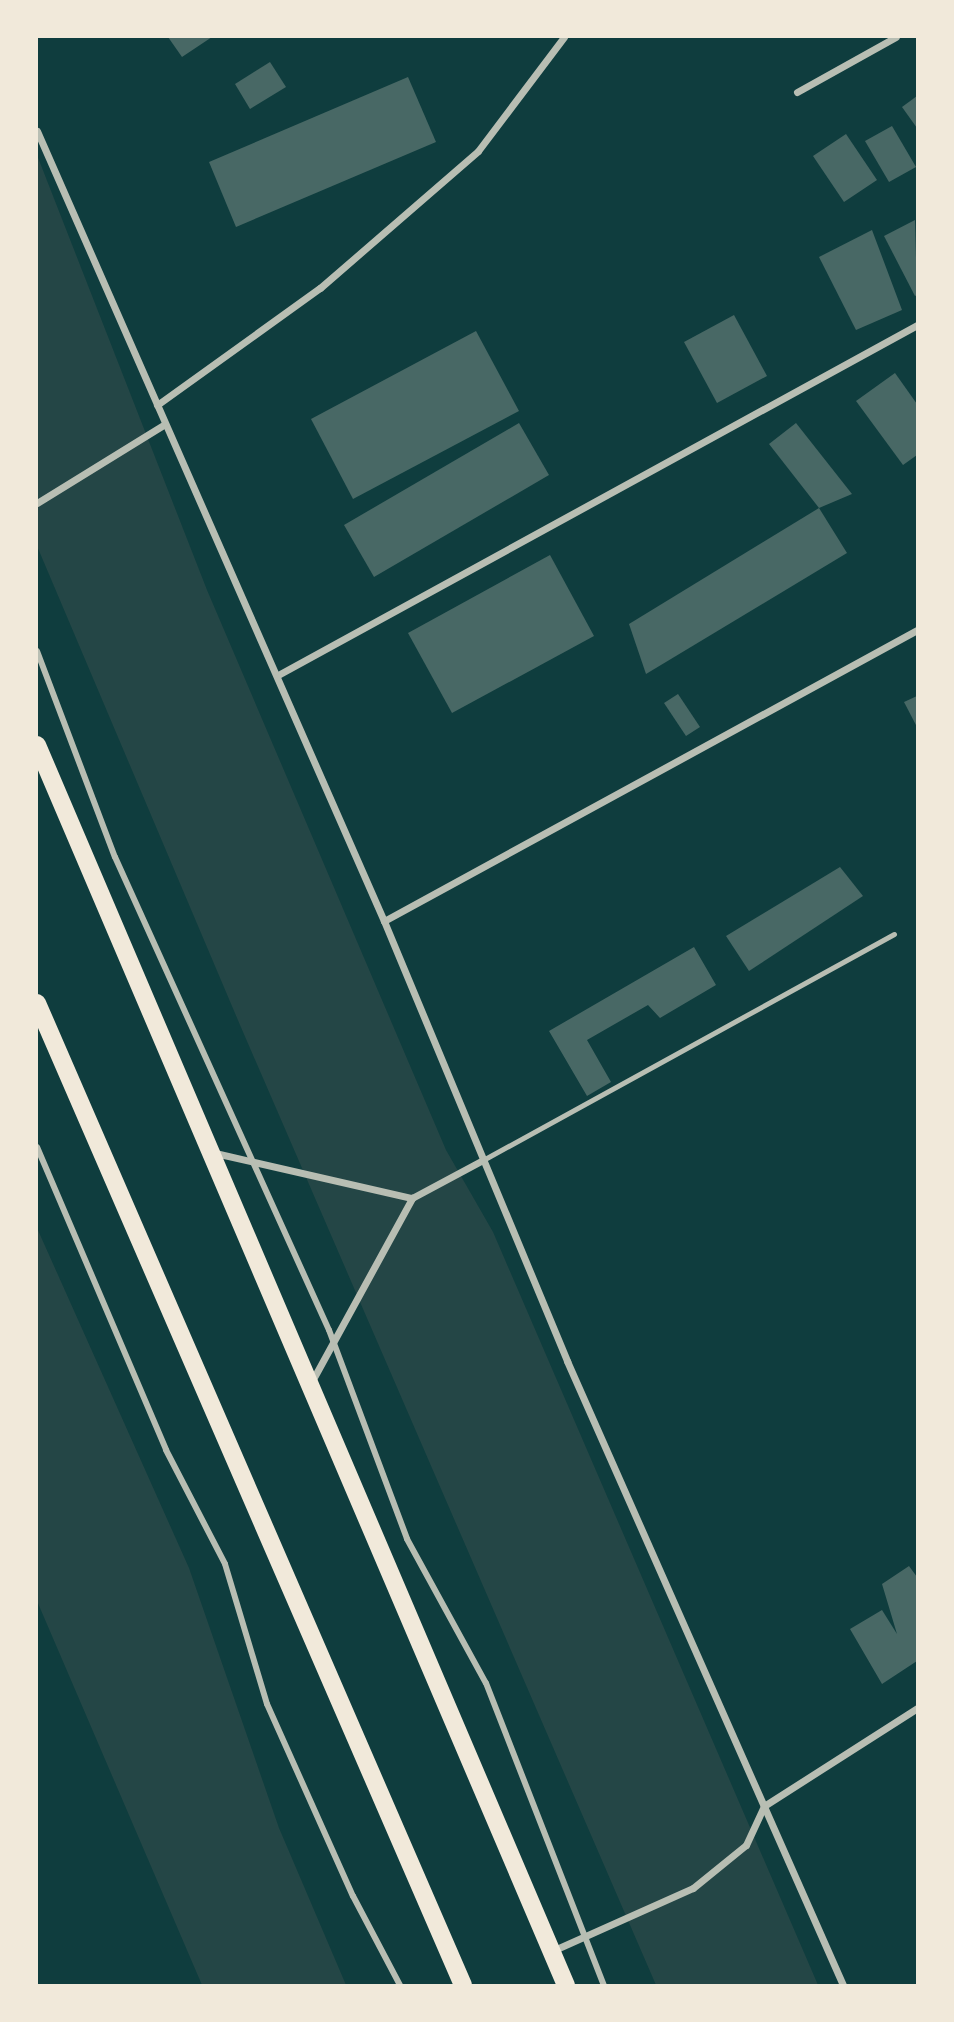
<!DOCTYPE html>
<html>
<head>
<meta charset="utf-8">
<style>
	body { margin:0 }
	#map { position:relative; width:954px; height:2022px; overflow:hidden; background:#0f3d3e; font-family:Lato,sans-serif }
	div>[style] { position:absolute }
	.green>* { inset:0; background:#244646 }
	.building>* { inset:0; background:#486865 }
	.service>* { height:5px; margin:-2.5px; padding:0 2.5px; transform-origin:2.5px; border-radius:2.5px; background:#b8beb3 }
	.pedestrian>* { height:6px; margin:-3px; padding:0 3px; transform-origin:3px; border-radius:3px; background:#b8beb3 }
	.minor>* { height:7px; margin:-3.5px; padding:0 3.5px; transform-origin:3.5px; border-radius:3.5px; background:#b8beb3 }
	.primary>* { height:18px; margin:-9px; padding:0 9px; transform-origin:9px; border-radius:9px; background:#f1e9da }
	span { translate:-50% -50%; white-space:nowrap; text-align:center; line-height:1.15; -webkit-text-stroke:6px #f1e9da; paint-order:stroke }
	.frame { position:absolute; inset:0; border:38px solid #f1e9da; pointer-events:none }
</style>
</head>
<body>
<div id="map">
	<div class="green">
		<div style="clip-path:polygon(37px 155px,207px 590px,446px 1150px,493px 1232px,818px 1985px,656px 1985px,240px 1025px,37px 546px)"></div>
		<div style="clip-path:polygon(37px 1228px,189px 1568px,279px 1828px,346px 1985px,202px 1985px,37px 1601px)"></div>
	</div>
	<div class="building">
		<div style="clip-path:polygon(168px 37px,212px 37px,182px 57px)"></div>
		<div style="clip-path:polygon(270px 62px,286px 87px,250px 109px,235px 84px)"></div>
		<div style="clip-path:polygon(408px 77px,436px 142px,236px 227px,209px 162px)"></div>
		<div style="clip-path:polygon(917px 96px,917px 128px,902px 107px)"></div>
		<div style="clip-path:polygon(892px 126px,916px 167px,889px 182px,865px 141px)"></div>
		<div style="clip-path:polygon(846px 134px,877px 180px,844px 202px,813px 156px)"></div>
		<div style="clip-path:polygon(915px 220px,917px 295px,915px 296px,884px 236px)"></div>
		<div style="clip-path:polygon(872px 230px,902px 310px,856px 330px,819px 257px)"></div>
		<div style="clip-path:polygon(734px 315px,767px 376px,717px 403px,684px 342px)"></div>
		<div style="clip-path:polygon(476px 331px,519px 411px,353px 499px,311px 419px)"></div>
		<div style="clip-path:polygon(895px 373px,917px 404px,917px 455px,903px 465px,856px 401px)"></div>
		<div style="clip-path:polygon(519px 423px,549px 475px,374px 577px,344px 525px)"></div>
		<div style="clip-path:polygon(796px 423px,852px 494px,819px 508px,769px 444px)"></div>
		<div style="clip-path:polygon(819px 508px,847px 553px,646px 674px,629px 624px)"></div>
		<div style="clip-path:polygon(550px 555px,594px 636px,452px 713px,408px 633px)"></div>
		<div style="clip-path:polygon(678px 694px,700px 727px,686px 736px,664px 703px)"></div>
		<div style="clip-path:polygon(917px 696px,917px 727px,904px 702px)"></div>
		<div style="clip-path:polygon(840px 867px,863px 896px,749px 971px,726px 936px)"></div>
		<div style="clip-path:polygon(694px 947px,716px 985px,660px 1018px,648px 1005px,587px 1040px,611px 1082px,587px 1096px,549px 1031px)"></div>
		<div style="clip-path:polygon(909px 1566px,917px 1577px,917px 1661px,882px 1684px,850px 1629px,882px 1610px,897px 1634px,882px 1584px)"></div>
	</div>
	<div class="service">
		<div style="left:483px;top:1160px;width:469px;rotate:-28.8deg"></div>
	</div>
	<div class="pedestrian">
		<div style="left:37px;top:651px;width:220px;rotate:69.3deg"></div>
		<div style="left:115px;top:857px;width:519px;rotate:65.66deg"></div>
		<div style="left:329px;top:1330px;width:223px;rotate:69.5deg"></div>
		<div style="left:407px;top:1539px;width:164px;rotate:61.3deg"></div>
		<div style="left:486px;top:1683px;width:324px;rotate:68.7deg"></div>
		<div style="left:37px;top:1147px;width:329px;rotate:66.9deg"></div>
		<div style="left:166px;top:1450px;width:128px;rotate:62.6deg"></div>
		<div style="left:225px;top:1564px;width:146px;rotate:73.3deg"></div>
		<div style="left:267px;top:1704px;width:210px;rotate:65.9deg"></div>
		<div style="left:353px;top:1896px;width:101px;rotate:62.2deg"></div>
	</div>
	<div class="minor">
		<div style="left:797px;top:92px;width:113px;rotate:-29.1deg"></div>
		<div style="left:37px;top:131px;width:863px;rotate:66.29deg"></div>
		<div style="left:384px;top:921px;width:477px;rotate:67.4deg"></div>
		<div style="left:567px;top:1361px;width:682px;rotate:66.14deg"></div>
		<div style="left:157px;top:405px;width:201px;rotate:-35.7deg"></div>
		<div style="left:320px;top:288px;width:209px;rotate:-40.9deg"></div>
		<div style="left:478px;top:151px;width:143px;rotate:-53deg"></div>
		<div style="left:37px;top:503px;width:150px;rotate:-31.7deg"></div>
		<div style="left:278px;top:675px;width:729px;rotate:-28.71deg"></div>
		<div style="left:384px;top:921px;width:607px;rotate:-28.63deg"></div>
		<div style="left:215px;top:1153px;width:202px;rotate:12.9deg"></div>
		<div style="left:312px;top:1381px;width:209px;rotate:-61.3deg"></div>
		<div style="left:412px;top:1198px;width:81px;rotate:-28.2deg"></div>
		<div style="left:552px;top:1951px;width:154px;rotate:-24.1deg"></div>
		<div style="left:693px;top:1888px;width:68px;rotate:-39.1deg"></div>
		<div style="left:746px;top:1845px;width:43px;rotate:-65.2deg"></div>
		<div style="left:764px;top:1806px;width:182px;rotate:-32.6deg"></div>
	</div>
	<div class="primary">
		<div style="left:37px;top:745px;width:1348px;rotate:66.9deg"></div>
		<div style="left:37px;top:1003px;width:1070px;rotate:66.55deg"></div>
	</div>
	<div class="frame"></div>
</div>
</body>
</html>
